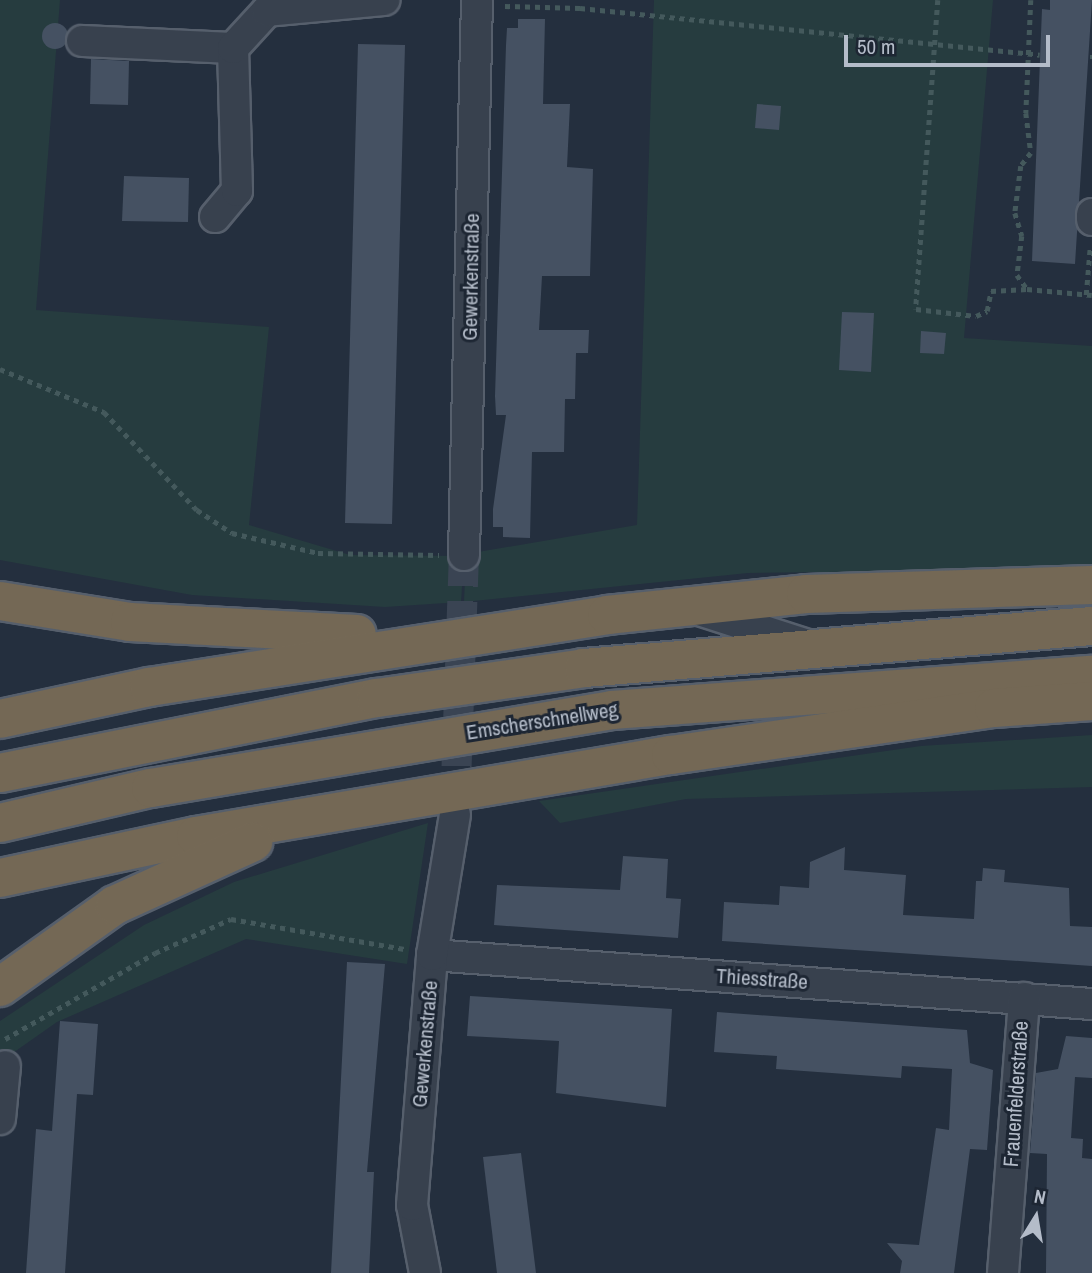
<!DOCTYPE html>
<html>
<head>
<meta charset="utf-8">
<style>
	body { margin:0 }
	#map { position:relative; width:1092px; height:1273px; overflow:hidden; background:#242f3e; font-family:"Archivo Narrow",sans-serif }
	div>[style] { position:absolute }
	.green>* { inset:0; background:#263c3f }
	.building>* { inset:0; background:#455162 }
	.round { border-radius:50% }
	.minor-tunnel>* { height:30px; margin-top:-15px; transform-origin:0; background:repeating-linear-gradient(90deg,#3a4453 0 30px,transparent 0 45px) }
	.path>* { height:4.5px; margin-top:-2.25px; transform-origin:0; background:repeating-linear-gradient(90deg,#44595c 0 5px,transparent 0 10px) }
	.roads { filter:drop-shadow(2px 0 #565f6c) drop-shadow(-2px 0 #565f6c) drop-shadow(0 2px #565f6c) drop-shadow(0 -2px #565f6c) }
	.minor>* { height:30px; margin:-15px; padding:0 15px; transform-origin:15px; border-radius:15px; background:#38414e }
	.highway>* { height:38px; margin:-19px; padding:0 19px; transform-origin:19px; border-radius:19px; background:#746855 }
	span { translate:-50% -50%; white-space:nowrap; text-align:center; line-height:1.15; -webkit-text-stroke:6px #1d2633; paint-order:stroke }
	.street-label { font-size:21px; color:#b4bcc9 }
	.north { position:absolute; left:1001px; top:1182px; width:70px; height:70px; -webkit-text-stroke:5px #1d2633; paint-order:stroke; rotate:11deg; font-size:19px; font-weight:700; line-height:28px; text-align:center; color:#b4bcc9 }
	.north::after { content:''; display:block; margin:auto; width:24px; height:32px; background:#b4bcc9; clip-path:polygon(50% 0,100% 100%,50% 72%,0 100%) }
	.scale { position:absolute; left:844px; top:35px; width:206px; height:32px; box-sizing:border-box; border:4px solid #b4bcc9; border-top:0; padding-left:9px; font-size:21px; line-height:24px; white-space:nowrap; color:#b4bcc9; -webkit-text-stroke:5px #1d2633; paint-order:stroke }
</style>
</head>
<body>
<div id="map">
	<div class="green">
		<div style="clip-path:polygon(0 0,60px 0,36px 310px,269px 327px,249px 525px,350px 555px,464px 556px,461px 602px,385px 607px,192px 595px,0 560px)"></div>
		<div style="clip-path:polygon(654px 0,993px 0,964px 338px,1092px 346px,1092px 569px,748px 573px,464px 602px,466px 554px,637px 525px)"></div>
		<div style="clip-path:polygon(1092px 735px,1092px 787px,686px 799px,560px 823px,539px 801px,921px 746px)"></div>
		<div style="clip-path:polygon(428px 823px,407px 964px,246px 939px,57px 1022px,0 1062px,0 1021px,144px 925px,234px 882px)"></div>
	</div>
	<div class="building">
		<div style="clip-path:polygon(1050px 0,1092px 0,1075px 264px,1032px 261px,1042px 9px,1050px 10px)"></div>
		<div style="clip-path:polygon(518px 19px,545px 19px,543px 104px,570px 104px,567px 167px,593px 169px,590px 276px,542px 276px,539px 330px,589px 330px,588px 353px,576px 353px,575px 399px,565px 399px,564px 452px,532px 452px,530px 538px,503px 537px,503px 527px,493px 527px,493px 509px,506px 415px,496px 415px,495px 396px,506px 45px,507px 28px,518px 28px)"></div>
		<div class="round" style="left:42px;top:23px;width:26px;height:26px"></div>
		<div style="clip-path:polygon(358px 44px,405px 45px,392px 524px,345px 523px)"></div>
		<div style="clip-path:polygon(91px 59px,129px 61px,128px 105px,90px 104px)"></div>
		<div style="clip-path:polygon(757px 104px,781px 106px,779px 130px,755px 128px)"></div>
		<div style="clip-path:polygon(124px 176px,189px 178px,188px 222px,122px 221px)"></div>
		<div style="clip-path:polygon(842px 312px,874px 313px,871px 372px,839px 370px)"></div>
		<div style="clip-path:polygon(921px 331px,946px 333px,944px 354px,920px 353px)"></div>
		<div style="clip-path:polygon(845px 847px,844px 870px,906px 875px,903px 915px,974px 919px,976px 881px,982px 881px,983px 868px,1005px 870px,1004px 882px,1069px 888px,1070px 926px,1092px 927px,1092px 966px,722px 941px,724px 902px,779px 905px,780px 886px,809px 888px,810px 862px)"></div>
		<div style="clip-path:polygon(623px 856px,668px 859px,666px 898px,681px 899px,678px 938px,494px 925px,497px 885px,620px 890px)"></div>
		<div style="clip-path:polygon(347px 962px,385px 964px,367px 1172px,374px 1172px,369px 1273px,331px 1273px)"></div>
		<div style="clip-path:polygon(470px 996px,672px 1009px,666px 1107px,556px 1093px,559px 1041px,467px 1036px)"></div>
		<div style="clip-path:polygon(717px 1012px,967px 1030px,970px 1063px,993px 1070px,987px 1150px,970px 1149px,954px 1273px,900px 1273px,902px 1261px,887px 1243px,919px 1245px,936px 1128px,949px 1130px,952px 1069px,902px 1066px,901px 1078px,776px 1069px,777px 1056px,714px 1052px)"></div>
		<div style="clip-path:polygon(60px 1021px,98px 1024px,93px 1095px,77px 1094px,65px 1273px,26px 1273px,36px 1129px,52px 1131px)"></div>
		<div style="clip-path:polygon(1066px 1036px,1092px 1038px,1092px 1078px,1075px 1077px,1071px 1138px,1083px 1139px,1082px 1158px,1092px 1159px,1092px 1273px,1046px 1273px,1047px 1154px,1030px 1153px,1036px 1073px,1058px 1069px)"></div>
		<div style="clip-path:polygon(521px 1153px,536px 1273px,497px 1273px,483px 1157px)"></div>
	</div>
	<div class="minor-tunnel">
		<div style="left:455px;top:811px;width:256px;rotate:-88deg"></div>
	</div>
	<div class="path">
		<div style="left:938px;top:0;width:310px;rotate:94.1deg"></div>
		<div style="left:916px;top:309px;width:60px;rotate:6.7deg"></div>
		<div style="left:976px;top:316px;width:12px;rotate:-24deg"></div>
		<div style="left:987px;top:311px;width:20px;rotate:-79deg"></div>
		<div style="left:991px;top:291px;width:36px;rotate:-3deg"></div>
		<div style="left:1031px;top:0;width:113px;rotate:92.5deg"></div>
		<div style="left:1026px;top:113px;width:40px;rotate:82.9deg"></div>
		<div style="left:1031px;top:153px;width:16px;rotate:128deg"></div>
		<div style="left:1021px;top:166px;width:47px;rotate:97.3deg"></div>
		<div style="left:1015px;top:213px;width:24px;rotate:73deg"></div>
		<div style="left:1022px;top:236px;width:39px;rotate:97deg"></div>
		<div style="left:1017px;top:275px;width:17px;rotate:54deg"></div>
		<div style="left:1027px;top:289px;width:65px;rotate:5.3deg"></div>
		<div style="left:505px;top:6px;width:75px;rotate:1.5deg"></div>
		<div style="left:580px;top:8px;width:462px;rotate:5.8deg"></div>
		<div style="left:1090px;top:57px;width:2px"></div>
		<div style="left:1086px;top:295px;width:48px;rotate:-85.2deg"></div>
		<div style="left:0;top:369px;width:113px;rotate:22.5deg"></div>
		<div style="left:104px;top:412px;width:135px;rotate:46.5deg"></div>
		<div style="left:197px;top:510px;width:42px;rotate:33.3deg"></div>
		<div style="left:232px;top:533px;width:88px;rotate:13.1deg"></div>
		<div style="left:318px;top:553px;width:121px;rotate:0.9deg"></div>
		<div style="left:5px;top:1039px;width:173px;rotate:-29.8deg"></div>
		<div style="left:155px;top:953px;width:83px;rotate:-24.1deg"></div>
		<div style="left:231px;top:919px;width:176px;rotate:9.8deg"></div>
	</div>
	<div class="roads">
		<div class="minor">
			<div style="left:82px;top:41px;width:151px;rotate:2.7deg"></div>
			<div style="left:1092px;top:214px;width:6px;rotate:90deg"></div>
			<div style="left:215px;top:217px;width:34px;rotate:-50deg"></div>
			<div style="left:237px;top:191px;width:143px;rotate:-91.6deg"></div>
			<div style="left:233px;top:48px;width:50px;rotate:-47.4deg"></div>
			<div style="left:267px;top:11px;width:118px;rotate:-5.4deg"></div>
			<div style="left:464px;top:555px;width:555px;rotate:-88.66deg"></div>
			<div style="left:696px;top:609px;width:118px;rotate:17.8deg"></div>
			<div style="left:432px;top:955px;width:662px;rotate:4.25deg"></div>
			<div style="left:0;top:1119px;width:53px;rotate:-84.6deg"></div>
			<div style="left:425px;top:1273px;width:69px;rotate:-100.8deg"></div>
			<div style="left:412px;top:1205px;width:251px;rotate:-85.4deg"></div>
			<div style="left:432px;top:955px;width:142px;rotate:-80.7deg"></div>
			<div style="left:1003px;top:1273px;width:276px;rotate:-85.6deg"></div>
		</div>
		<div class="highway">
			<div style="left:0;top:601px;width:132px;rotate:9.2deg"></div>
			<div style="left:130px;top:622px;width:227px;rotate:3deg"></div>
			<div style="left:0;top:719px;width:152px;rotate:-12.1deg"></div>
			<div style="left:149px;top:687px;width:464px;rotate:-8.9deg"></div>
			<div style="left:607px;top:615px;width:200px;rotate:-6deg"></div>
			<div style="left:806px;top:594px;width:286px;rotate:-1.8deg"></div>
			<div style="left:0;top:773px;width:384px;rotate:-11.3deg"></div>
			<div style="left:377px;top:698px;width:209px;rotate:-8.2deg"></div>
			<div style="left:584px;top:668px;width:510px;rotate:-4.73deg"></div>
			<div style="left:0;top:823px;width:155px;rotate:-13.1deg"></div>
			<div style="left:151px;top:788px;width:468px;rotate:-9.6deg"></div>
			<div style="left:612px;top:710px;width:481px;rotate:-4.2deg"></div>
			<div style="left:0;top:878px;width:200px;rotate:-12.1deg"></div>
			<div style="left:196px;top:836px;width:482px;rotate:-9.7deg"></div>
			<div style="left:671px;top:755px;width:326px;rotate:-8.3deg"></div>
			<div style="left:994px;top:708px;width:98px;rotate:-4.1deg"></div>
			<div style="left:0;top:987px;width:141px;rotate:-35.5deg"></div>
			<div style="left:115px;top:905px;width:152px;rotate:-24.5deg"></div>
		</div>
	</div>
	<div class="street-label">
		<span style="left:471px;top:277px;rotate:-89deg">Gewerkenstraße</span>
		<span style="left:542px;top:721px;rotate:-9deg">Emscherschnellweg</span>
		<span style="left:762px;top:979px;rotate:4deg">Thiesstraße</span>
		<span style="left:425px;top:1044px;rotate:-85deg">Gewerkenstraße</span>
		<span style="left:1016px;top:1094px;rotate:-86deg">Frauenfelderstraße</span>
	</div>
	<div class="north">N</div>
	<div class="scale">50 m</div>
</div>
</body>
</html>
